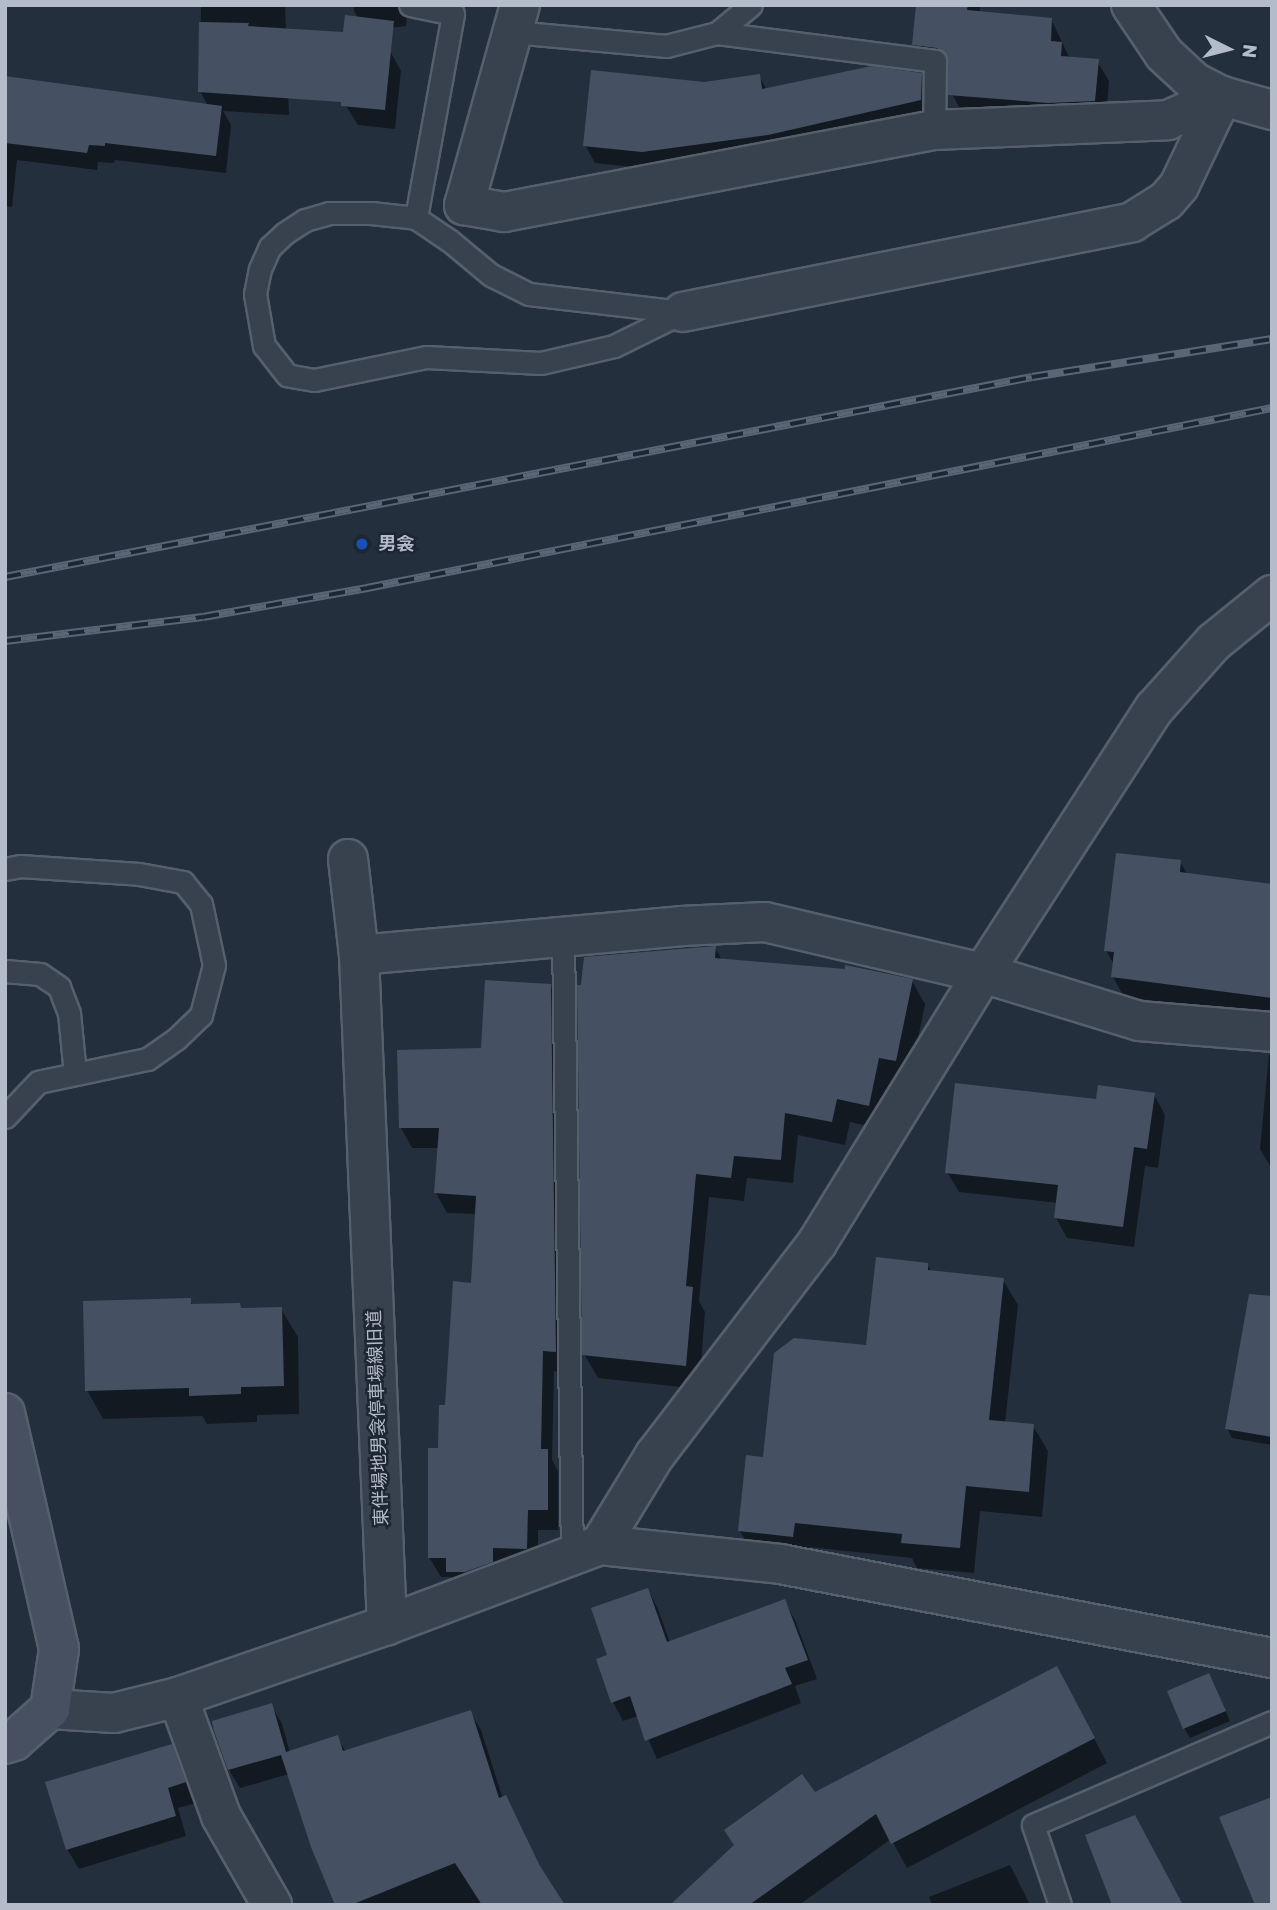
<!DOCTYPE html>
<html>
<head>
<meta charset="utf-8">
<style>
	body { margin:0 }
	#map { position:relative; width:1277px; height:1910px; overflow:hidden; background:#242f3e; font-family:Rubik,"Noto Sans JP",sans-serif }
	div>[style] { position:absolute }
	.shadow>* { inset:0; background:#0007 }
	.building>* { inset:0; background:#455162 }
	.roads { filter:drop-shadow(2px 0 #565f6c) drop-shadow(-2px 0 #565f6c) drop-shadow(0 2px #565f6c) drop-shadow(0 -2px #565f6c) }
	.service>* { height:21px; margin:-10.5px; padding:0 10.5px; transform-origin:10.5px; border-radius:10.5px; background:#38414e }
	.minor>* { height:38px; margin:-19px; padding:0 19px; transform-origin:19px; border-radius:19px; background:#38414e }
	.tertiary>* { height:38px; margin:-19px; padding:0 19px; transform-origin:19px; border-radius:19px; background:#38414e }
	.secondary>* { height:38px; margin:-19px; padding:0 19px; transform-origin:19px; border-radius:19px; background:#465061 }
	.rail>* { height:8px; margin-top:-4px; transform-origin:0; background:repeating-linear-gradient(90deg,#1d2633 0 16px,#5a6575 0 32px); box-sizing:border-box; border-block:2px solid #5a6575 }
	.dots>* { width:19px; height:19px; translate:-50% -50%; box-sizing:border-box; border:4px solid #1d2633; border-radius:50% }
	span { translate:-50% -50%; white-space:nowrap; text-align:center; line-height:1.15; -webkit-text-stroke:5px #1d2633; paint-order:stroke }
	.poi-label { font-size:18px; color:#b4bcc9; font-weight:700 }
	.left { translate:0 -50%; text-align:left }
	.street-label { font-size:18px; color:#b4bcc9 }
	.frame { position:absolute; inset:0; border:7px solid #b4bcc9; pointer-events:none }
	.north { position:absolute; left:1193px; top:14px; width:70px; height:70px; -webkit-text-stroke:5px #1d2633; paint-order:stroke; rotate:96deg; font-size:19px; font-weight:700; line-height:28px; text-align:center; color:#b4bcc9 }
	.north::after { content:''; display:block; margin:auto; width:24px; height:32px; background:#b4bcc9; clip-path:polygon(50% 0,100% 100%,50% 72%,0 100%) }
</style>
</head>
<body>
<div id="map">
	<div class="shadow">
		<div style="clip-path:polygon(201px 5px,285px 5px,289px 115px,223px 111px,231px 125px,226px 173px,115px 160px,114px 163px,98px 162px,97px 170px,17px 160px,12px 207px,5px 206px,5px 79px,208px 106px,200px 91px)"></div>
		<div style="clip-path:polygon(354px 5px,408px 5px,406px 26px,365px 31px,354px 11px)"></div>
		<div style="clip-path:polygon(918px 5px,980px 5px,980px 13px,1051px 19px,1070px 59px,1097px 61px,1109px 81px,1106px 121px,963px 114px,952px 94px,949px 68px,926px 64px,914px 44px)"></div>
		<div style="clip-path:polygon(390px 51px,401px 71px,395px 129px,358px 125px,346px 106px)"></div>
		<div style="clip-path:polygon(921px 74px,931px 92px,930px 118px,653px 169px,595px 163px,585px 145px,704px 84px,759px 76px,767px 90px)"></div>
		<div style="clip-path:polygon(1180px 862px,1188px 875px,1272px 886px,1272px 1016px,1124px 997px,1113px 977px,1114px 965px,1106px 950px)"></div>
		<div style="clip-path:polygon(715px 948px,722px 960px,912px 981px,925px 1004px,909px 1084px,892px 1081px,882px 1129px,850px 1122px,845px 1145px,798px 1135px,793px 1183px,747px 1178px,744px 1201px,709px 1197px,699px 1301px,705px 1312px,699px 1389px,598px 1378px,584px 1354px)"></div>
		<div style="clip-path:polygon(550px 985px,561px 1005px,566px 1372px,554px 1371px,552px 1460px,558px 1471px,558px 1530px,538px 1530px,538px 1568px,459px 1592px,451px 1577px,441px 1577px,429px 1557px,446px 1407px,473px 1284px,477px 1214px,447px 1213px,436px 1193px,439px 1148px,412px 1148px,401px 1128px)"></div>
		<div style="clip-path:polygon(1269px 1055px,1272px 1055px,1272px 1169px,1260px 1149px)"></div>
		<div style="clip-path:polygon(1154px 1095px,1165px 1115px,1158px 1168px,1145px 1166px,1134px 1247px,1067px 1238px,1056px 1218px,1058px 1203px,959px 1192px,947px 1172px,1097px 1101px)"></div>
		<div style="clip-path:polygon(927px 1265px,932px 1272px,1003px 1280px,1018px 1305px,1005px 1423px,1033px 1426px,1048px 1451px,1042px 1517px,980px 1511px,974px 1573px,917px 1568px,912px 1558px,809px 1547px,807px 1562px,754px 1556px,740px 1531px,764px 1459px,868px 1347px)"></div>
		<div style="clip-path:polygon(190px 1300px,193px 1306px,242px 1310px,281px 1309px,298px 1337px,299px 1414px,257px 1415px,257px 1422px,207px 1424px,202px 1416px,103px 1419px,87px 1390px)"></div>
		<div style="clip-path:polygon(1272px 1301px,1272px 1445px,1232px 1438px,1227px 1428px)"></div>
		<div style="clip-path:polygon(648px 1590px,658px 1609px,670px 1643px,784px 1601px,795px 1620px,817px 1679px,795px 1686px,801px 1703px,657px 1759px,638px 1716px,623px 1721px,613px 1702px,609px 1656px)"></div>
		<div style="clip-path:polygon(1214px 1685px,1230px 1721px,1190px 1738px,1184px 1728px)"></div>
		<div style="clip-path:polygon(1070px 1693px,1107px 1763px,907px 1868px,891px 1839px,799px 1905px,672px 1905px,815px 1794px)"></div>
		<div style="clip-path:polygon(271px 1705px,282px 1724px,290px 1753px,337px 1737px,346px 1752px,470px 1712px,481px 1730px,503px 1799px,505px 1797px,516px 1816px,546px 1879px,563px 1905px,336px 1905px,289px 1774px,240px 1788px,229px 1770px,214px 1722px)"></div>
		<div style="clip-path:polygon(171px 1746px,182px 1766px,196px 1803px,178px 1808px,186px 1836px,79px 1869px,67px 1849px)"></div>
		<div style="clip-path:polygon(1010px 1865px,1030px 1905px,932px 1905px,929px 1897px)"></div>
	</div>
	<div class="building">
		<div style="clip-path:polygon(916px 5px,968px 5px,967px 10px,1052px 18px,1051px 41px,1062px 42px,1061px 56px,1099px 59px,1095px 101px,1048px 103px,948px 95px,946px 55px,937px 48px,912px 45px)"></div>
		<div style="clip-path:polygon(345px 15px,394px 21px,385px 110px,341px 106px,341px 102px,198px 92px,199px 22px,249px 23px,248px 26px,343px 32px)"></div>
		<div style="clip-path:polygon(872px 66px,922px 73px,921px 100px,768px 135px,642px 152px,583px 146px,591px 70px,704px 82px,760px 74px,762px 89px)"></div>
		<div style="clip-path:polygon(5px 76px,222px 106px,216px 156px,105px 143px,105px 146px,89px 145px,87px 153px,5px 143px)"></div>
		<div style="clip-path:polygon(1116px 853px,1181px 860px,1180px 872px,1272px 884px,1272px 998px,1111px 977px,1114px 952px,1104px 951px)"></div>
		<div style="clip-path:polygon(716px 946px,715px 958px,845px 969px,845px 965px,913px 979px,896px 1061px,879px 1058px,869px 1106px,837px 1099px,832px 1122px,785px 1113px,781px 1160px,734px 1156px,731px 1178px,696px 1174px,686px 1286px,693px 1287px,686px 1366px,582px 1355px,577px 985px,581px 985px,584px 957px)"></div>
		<div style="clip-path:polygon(485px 980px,551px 984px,556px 1352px,543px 1351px,541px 1449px,548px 1449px,548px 1510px,528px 1510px,527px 1549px,493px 1548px,493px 1562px,465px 1572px,446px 1572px,446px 1558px,428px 1558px,428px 1448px,438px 1448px,439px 1405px,445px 1405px,453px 1281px,471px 1283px,476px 1196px,434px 1193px,439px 1128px,399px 1128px,397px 1050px,481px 1048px)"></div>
		<div style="clip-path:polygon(955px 1083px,1096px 1099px,1098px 1085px,1155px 1093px,1147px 1149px,1134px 1147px,1123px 1227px,1054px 1218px,1058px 1185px,945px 1173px)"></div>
		<div style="clip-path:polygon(876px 1257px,928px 1263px,928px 1270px,1004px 1278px,989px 1420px,1034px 1424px,1029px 1492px,966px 1486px,960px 1548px,901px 1543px,902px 1534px,795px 1523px,793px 1537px,738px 1531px,746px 1455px,763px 1457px,774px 1353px,794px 1338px,866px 1345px)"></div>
		<div style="clip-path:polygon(1249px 1294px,1272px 1296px,1272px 1437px,1225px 1429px)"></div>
		<div style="clip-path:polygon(191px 1298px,191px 1304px,240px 1303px,241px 1308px,282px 1307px,284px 1386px,241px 1387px,241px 1394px,189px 1396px,189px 1388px,85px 1391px,83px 1301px)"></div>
		<div style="clip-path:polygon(648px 1588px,667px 1642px,785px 1599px,808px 1660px,785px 1668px,792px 1684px,645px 1741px,630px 1696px,611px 1703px,596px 1659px,607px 1655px,591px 1608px)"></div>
		<div style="clip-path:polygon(1057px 1666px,1095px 1738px,891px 1844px,876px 1814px,749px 1905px,670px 1905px,734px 1845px,724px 1830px,802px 1774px,815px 1792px)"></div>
		<div style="clip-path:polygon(1209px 1673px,1226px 1711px,1183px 1729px,1167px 1691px)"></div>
		<div style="clip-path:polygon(272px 1703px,286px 1752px,338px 1735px,343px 1751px,471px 1710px,499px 1798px,506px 1795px,540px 1866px,565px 1905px,482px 1905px,455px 1863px,351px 1905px,335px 1905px,311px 1847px,281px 1755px,228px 1770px,214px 1731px,212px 1721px)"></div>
		<div style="clip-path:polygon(172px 1744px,186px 1782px,168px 1788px,176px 1816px,66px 1850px,45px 1782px)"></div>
		<div style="clip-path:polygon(1272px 1797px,1272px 1905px,1255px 1905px,1219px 1817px)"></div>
		<div style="clip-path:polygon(1135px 1815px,1183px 1905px,1112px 1905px,1085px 1835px)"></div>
	</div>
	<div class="roads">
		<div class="service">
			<div style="left:410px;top:5px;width:44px;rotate:11.8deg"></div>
			<div style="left:453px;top:14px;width:207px;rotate:100.3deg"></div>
			<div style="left:513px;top:32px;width:154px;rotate:5.2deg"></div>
			<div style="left:666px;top:46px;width:53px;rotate:-14.3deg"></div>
			<div style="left:717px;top:33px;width:44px;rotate:-39.5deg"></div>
			<div style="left:717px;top:33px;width:220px;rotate:7.3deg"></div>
			<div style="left:935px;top:61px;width:69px;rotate:90.8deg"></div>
			<div style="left:329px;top:213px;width:42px"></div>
			<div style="left:371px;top:213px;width:45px;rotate:6.3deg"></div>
			<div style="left:416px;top:218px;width:41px;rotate:34.1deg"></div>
			<div style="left:450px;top:241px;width:53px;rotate:39.7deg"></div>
			<div style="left:491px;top:275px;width:42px;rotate:26.6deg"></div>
			<div style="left:529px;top:294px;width:155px;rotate:6.7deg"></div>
			<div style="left:683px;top:312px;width:77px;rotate:153.8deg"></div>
			<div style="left:614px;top:346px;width:75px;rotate:166.9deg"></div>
			<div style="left:541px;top:363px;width:115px;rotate:-177deg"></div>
			<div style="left:426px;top:357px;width:114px;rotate:168.4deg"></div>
			<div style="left:314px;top:380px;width:27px;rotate:-170deg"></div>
			<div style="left:287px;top:375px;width:37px;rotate:-128deg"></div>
			<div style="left:264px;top:346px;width:53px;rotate:-99.8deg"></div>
			<div style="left:255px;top:294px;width:25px;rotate:-79deg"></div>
			<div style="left:260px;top:269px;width:24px;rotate:-66deg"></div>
			<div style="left:270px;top:247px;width:21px;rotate:-43deg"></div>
			<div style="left:285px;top:233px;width:24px;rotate:-33deg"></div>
			<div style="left:305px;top:220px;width:25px;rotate:-16deg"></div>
			<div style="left:5px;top:869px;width:15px;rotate:-11deg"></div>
			<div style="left:20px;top:866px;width:119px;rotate:3.8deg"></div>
			<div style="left:139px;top:874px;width:45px;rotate:10.3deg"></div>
			<div style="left:183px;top:882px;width:28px;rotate:51deg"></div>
			<div style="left:201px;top:904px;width:62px;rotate:78deg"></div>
			<div style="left:214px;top:965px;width:52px;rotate:104.6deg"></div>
			<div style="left:201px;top:1015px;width:35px;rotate:136deg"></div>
			<div style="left:176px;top:1039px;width:35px;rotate:145deg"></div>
			<div style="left:147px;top:1059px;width:111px;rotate:168.1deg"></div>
			<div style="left:38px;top:1082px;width:48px;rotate:133.3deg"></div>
			<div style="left:563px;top:937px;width:618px;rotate:89.17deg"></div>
			<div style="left:5px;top:971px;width:35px;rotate:5deg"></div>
			<div style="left:40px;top:974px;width:23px;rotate:34deg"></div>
			<div style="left:59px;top:987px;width:28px;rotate:69deg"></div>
			<div style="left:69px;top:1013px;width:61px;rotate:84.4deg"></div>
			<div style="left:1060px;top:1905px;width:84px;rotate:-108.6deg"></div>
			<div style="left:1033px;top:1825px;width:260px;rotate:-23.3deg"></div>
		</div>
		<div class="minor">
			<div style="left:520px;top:5px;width:208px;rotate:105.6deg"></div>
			<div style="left:464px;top:205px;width:41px;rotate:9.9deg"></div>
			<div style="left:504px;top:212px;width:438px;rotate:-10.8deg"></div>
			<div style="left:934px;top:130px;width:234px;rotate:-2.4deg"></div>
			<div style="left:1168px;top:120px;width:59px;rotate:-24deg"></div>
			<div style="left:348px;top:859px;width:97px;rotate:83.5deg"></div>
			<div style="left:359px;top:955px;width:671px;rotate:87.61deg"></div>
			<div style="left:359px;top:955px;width:323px;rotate:-5.1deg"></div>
			<div style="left:681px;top:926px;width:84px;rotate:-2.7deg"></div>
			<div style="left:765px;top:922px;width:224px;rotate:13.2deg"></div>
			<div style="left:983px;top:973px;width:163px;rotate:17.1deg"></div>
			<div style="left:1139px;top:1021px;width:133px;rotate:4.7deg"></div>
			<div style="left:600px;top:1545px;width:181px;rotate:6deg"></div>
			<div style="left:780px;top:1564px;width:501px;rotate:10.82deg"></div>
			<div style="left:178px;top:1697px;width:127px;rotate:70.1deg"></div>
			<div style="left:221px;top:1816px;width:103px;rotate:60.2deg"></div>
			<div style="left:50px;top:1709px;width:64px;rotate:3.6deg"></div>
			<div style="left:114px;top:1713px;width:66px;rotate:-14deg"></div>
			<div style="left:178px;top:1697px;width:221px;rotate:-19deg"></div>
			<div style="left:387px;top:1625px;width:228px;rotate:-20.6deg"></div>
			<div style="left:600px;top:1545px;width:105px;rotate:-58.6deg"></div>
			<div style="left:655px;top:1455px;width:267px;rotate:-52.6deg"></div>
			<div style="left:817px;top:1243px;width:317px;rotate:-58.4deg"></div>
			<div style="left:983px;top:973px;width:315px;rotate:-57.1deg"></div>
			<div style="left:1154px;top:709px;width:90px;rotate:-48.2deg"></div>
			<div style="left:1214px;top:642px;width:75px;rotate:-39deg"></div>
		</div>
		<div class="tertiary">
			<div style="left:1131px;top:5px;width:59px;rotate:56deg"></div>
			<div style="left:1164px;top:54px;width:41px;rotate:43deg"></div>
			<div style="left:1194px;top:82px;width:31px;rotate:27deg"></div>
			<div style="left:1222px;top:96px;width:52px;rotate:15.6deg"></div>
			<div style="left:683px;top:312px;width:458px;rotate:-11.3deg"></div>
			<div style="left:1132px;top:222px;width:40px;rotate:-32deg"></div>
			<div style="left:1166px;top:201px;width:20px;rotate:-49deg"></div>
			<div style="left:1179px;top:186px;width:100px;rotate:-64.5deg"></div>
		</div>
		<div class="secondary">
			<div style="left:5px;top:1413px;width:242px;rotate:77.1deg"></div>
			<div style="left:59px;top:1649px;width:61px;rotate:98.5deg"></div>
			<div style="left:50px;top:1709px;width:48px;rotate:138.4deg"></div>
			<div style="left:14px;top:1741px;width:9px;rotate:162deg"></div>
		</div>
	</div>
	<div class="rail">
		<div style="left:5px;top:577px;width:1046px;rotate:-11.02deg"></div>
		<div style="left:1032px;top:377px;width:243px;rotate:-9deg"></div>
		<div style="left:5px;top:641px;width:199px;rotate:-6.9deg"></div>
		<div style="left:203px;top:617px;width:167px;rotate:-10deg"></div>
		<div style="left:367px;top:588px;width:923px;rotate:-11.25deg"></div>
	</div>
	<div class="dots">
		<div style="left:362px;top:544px;background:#1a4fb4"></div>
	</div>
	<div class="poi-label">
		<span class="left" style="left:378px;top:544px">男衾</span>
	</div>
	<div class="street-label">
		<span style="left:378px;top:1418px;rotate:-92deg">東伴場地男衾停車場線旧道</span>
	</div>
	<div class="frame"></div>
	<div class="north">N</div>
</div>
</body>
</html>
